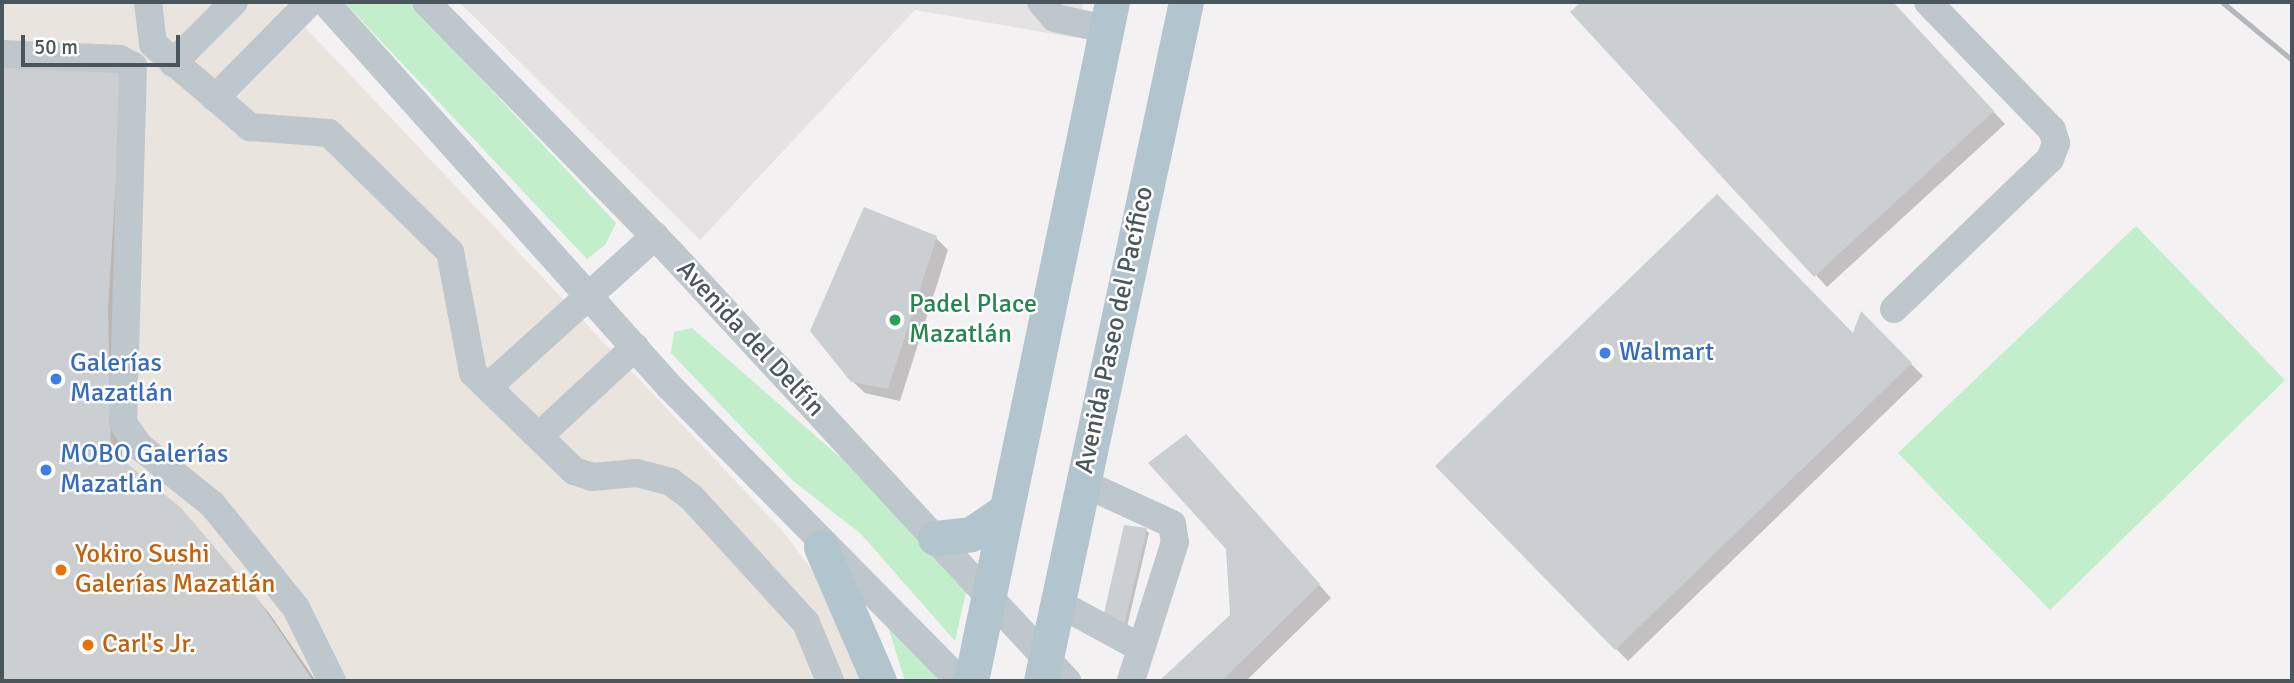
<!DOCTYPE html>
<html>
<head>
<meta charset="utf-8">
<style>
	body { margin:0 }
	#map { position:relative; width:2294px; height:683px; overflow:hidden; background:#f3f1f1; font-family:Signika,sans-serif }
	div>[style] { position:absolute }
	.commercial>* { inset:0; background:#eae4de }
	.education>* { inset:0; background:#e4e2e2 }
	.green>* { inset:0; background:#c2eecb }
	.shadow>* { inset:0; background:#0003 }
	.building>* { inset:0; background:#cbcfd2 }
	.minor>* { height:28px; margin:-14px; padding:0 14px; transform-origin:14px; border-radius:14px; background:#bdc7cc }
	.major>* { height:35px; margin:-17.5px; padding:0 17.5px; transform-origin:17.5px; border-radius:17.5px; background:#b2c5ce }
	.rail>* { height:5px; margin:-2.5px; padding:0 2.5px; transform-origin:2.5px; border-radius:2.5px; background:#b3b7ba }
	.dots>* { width:19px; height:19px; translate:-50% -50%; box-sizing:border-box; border:4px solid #fff; border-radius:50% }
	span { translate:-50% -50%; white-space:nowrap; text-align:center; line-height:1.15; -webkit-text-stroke:5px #fff; paint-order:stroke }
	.leisure-label { font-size:26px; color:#27864d }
	.left { translate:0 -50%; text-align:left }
	.street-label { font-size:26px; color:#49575d }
	.shop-label { font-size:26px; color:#366cbe }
	.food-label { font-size:26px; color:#c56008 }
	.frame { position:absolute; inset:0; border:4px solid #49575d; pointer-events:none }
	.scale { position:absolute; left:21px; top:35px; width:159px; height:32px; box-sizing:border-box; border:4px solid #49575d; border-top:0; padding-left:9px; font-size:21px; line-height:24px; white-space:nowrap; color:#49575d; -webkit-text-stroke:5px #fff; paint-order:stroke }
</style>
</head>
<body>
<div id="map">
	<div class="commercial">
		<div style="clip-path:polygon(2px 2px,281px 2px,780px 528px,829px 592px,860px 681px,2px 681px)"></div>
	</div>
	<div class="education">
		<div style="clip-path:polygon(459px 2px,1083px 2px,1077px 38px,915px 10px,700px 240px)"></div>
	</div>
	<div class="green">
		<div style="clip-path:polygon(344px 2px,409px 2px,616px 223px,605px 245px,587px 259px)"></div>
		<div style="clip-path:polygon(2136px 226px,2285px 380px,2050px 610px,1898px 453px)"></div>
		<div style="clip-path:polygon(692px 328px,842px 459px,967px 588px,955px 641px,861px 534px,792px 480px,671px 353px,674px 332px)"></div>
		<div style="clip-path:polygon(885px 617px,942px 681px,905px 681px)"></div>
	</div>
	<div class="shadow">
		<div style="clip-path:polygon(1583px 2px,1892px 2px,2005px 124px,1827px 287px,1572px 12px)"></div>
		<div style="clip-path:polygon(2px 61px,123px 67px,122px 461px,193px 522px,269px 613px,316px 681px,2px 681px)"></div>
		<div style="clip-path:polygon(936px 238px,948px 250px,900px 401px,865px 393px,852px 381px)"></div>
		<div style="clip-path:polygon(1862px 314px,1923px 376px,1628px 661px,1438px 466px,1854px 336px)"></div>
		<div style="clip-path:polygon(1198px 449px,1331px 598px,1246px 681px,1163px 680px,1231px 616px,1227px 549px)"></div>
		<div style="clip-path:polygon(1146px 530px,1149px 533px,1126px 631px,1107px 624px)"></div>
	</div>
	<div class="building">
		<div style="clip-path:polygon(1581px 2px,1893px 2px,1994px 111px,1814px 277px,1570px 12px)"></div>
		<div style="clip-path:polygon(2px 60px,123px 66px,108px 309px,111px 450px,181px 508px,258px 599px,313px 681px,2px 681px)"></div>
		<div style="clip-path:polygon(1717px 194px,1853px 333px,1861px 311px,1912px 363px,1615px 650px,1435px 466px)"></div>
		<div style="clip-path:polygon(864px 207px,937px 236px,888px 389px,851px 382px,810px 331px)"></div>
		<div style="clip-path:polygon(1186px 434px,1320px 584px,1222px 681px,1160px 680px,1230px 615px,1226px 549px,1148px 463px)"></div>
		<div style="clip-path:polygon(1124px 525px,1147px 528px,1123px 630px,1102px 622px)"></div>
	</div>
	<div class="minor">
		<div style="left:148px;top:2px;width:42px;rotate:83.2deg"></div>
		<div style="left:153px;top:44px;width:128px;rotate:40.6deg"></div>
		<div style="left:250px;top:127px;width:79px;rotate:4.3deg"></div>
		<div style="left:329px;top:133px;width:170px;rotate:44.5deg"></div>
		<div style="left:450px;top:252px;width:123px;rotate:79.2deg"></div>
		<div style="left:473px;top:373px;width:141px;rotate:44.1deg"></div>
		<div style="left:574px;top:471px;width:19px;rotate:18deg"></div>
		<div style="left:592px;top:477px;width:45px;rotate:-5.1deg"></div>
		<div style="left:637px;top:473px;width:35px;rotate:15deg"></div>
		<div style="left:671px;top:482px;width:26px;rotate:37deg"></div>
		<div style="left:692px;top:498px;width:169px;rotate:47.6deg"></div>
		<div style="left:806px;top:623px;width:63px;rotate:67.5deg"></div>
		<div style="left:325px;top:2px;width:517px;rotate:48.14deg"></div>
		<div style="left:670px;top:387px;width:413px;rotate:45.4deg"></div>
		<div style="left:426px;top:2px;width:349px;rotate:45.7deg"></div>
		<div style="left:670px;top:252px;width:585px;rotate:47.22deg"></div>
		<div style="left:1041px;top:2px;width:21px;rotate:49deg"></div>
		<div style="left:1055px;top:18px;width:52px;rotate:12.2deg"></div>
		<div style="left:2px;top:54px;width:118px;rotate:2.4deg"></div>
		<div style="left:120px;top:59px;width:15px;rotate:28deg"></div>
		<div style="left:133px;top:66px;width:357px;rotate:91.6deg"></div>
		<div style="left:123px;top:423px;width:28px;rotate:55deg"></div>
		<div style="left:139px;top:446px;width:93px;rotate:38.5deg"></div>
		<div style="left:212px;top:504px;width:55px;rotate:50.9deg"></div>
		<div style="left:247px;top:547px;width:78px;rotate:51.2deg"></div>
		<div style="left:296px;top:608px;width:81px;rotate:63.7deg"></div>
		<div style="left:173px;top:63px;width:86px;rotate:-45deg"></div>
		<div style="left:215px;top:98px;width:135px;rotate:-45.3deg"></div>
		<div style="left:1894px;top:309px;width:216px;rotate:-43.9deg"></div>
		<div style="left:2050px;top:159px;width:17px;rotate:-69deg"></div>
		<div style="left:2056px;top:143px;width:14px;rotate:-107deg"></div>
		<div style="left:2052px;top:130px;width:178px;rotate:-134.1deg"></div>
		<div style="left:489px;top:386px;width:224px;rotate:-42.1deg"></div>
		<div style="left:539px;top:436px;width:131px;rotate:-42.8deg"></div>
		<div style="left:1083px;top:483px;width:98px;rotate:24.7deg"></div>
		<div style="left:1172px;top:524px;width:18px;rotate:81deg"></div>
		<div style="left:1175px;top:542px;width:146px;rotate:107.6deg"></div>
		<div style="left:1058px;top:603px;width:94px;rotate:28.5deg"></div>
	</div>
	<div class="major">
		<div style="left:935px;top:538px;width:36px;rotate:-6deg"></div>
		<div style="left:971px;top:534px;width:41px;rotate:-34.1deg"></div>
		<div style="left:821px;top:547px;width:146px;rotate:66.6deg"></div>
		<div style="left:971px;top:681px;width:693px;rotate:-78.27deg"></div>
		<div style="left:1041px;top:681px;width:694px;rotate:-77.95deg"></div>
	</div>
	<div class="rail">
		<div style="left:2222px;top:2px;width:91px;rotate:39.6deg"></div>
	</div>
	<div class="dots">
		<div style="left:895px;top:320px;background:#2e9e5b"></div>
		<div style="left:1605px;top:353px;background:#3f7fe0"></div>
		<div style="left:56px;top:379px;background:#3f7fe0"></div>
		<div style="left:46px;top:470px;background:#3f7fe0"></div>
		<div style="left:61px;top:570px;background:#e8710a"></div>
		<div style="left:88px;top:645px;background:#e8710a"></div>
	</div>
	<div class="leisure-label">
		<span class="left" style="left:909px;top:320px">Padel Place<br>Mazatlán</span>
	</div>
	<div class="street-label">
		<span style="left:1115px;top:330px;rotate:-78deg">Avenida Paseo del Pacífico</span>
		<span style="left:750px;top:339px;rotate:47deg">Avenida del Delfín</span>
	</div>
	<div class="shop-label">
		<span class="left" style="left:1619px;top:353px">Walmart</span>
		<span class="left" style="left:70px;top:379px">Galerías<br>Mazatlán</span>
		<span class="left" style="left:60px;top:470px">MOBO Galerías<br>Mazatlán</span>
	</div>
	<div class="food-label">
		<span class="left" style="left:75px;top:570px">Yokiro Sushi<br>Galerías Mazatlán</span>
		<span class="left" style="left:102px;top:645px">Carl's Jr.</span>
	</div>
	<div class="frame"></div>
	<div class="scale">50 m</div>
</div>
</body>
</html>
